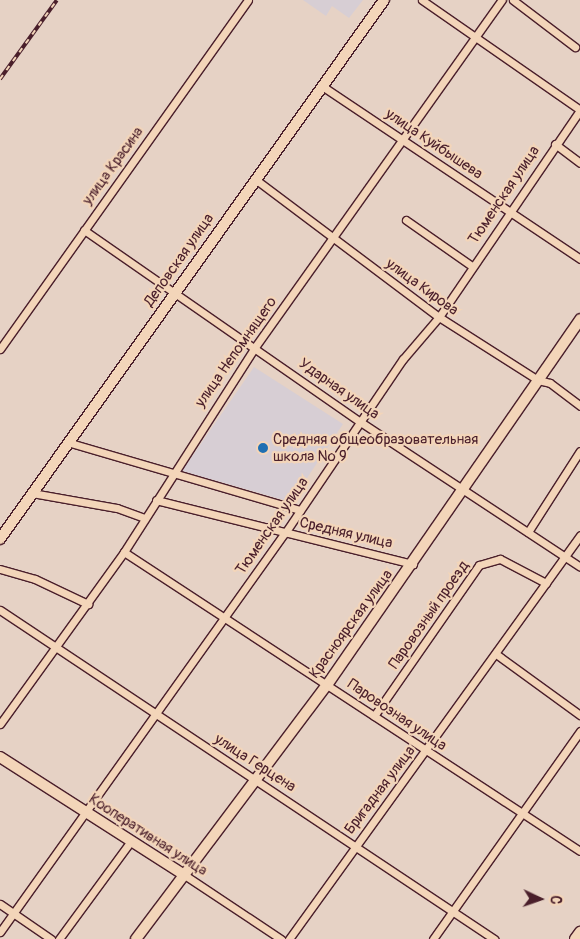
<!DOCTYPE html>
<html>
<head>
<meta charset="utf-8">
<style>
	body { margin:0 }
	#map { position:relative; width:580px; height:939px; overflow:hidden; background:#e6d2c5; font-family:Pangolin,sans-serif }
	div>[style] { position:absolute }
	.built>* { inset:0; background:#d7ced4 }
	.roads { filter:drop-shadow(1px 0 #4a1f2b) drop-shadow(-1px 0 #4a1f2b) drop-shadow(0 1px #4a1f2b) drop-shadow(0 -1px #4a1f2b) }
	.street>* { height:7px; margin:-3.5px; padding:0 3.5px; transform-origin:3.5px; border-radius:3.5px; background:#f3d5b9 }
	.secondary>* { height:10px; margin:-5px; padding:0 5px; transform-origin:5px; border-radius:5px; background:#f3d5b9 }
	.rail>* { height:4px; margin-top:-2px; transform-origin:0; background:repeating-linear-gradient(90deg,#f3d5b9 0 5.5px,#4a1f2b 0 11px); box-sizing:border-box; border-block:1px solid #4a1f2b }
	.dots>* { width:14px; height:14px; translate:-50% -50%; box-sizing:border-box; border:2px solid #f3d5b9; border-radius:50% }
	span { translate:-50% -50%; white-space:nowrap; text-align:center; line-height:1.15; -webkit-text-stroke:4.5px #f3d5b9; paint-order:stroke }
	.street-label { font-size:15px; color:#4a1f2b }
	.poi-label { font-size:15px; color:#4a1f2b }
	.left { translate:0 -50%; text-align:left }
	.north { position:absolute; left:515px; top:874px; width:50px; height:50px; -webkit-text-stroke:4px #f3d5b9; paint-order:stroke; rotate:93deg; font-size:14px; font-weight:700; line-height:20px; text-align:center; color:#4a1f2b }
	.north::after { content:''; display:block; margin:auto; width:18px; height:22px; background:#4a1f2b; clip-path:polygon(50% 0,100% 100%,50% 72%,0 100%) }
</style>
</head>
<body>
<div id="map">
	<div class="built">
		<div style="clip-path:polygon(303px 0,363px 0,349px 18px,332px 6px,326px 16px)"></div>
		<div style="clip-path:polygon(254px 367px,343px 424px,291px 502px,182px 471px)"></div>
	</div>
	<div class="roads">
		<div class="street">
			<div style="left:422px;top:0;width:193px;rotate:34.8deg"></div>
			<div style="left:513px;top:0;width:78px;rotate:37.2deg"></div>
			<div style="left:322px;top:86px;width:311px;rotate:33.8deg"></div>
			<div style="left:555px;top:144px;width:31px;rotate:37deg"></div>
			<div style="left:255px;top:179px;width:230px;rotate:36.9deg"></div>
			<div style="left:439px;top:317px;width:117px;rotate:32.5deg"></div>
			<div style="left:538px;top:380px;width:12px;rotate:14deg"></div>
			<div style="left:550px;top:383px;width:38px;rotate:37deg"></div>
			<div style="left:406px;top:220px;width:80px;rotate:34.9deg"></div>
			<div style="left:84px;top:230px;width:338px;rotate:34.8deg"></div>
			<div style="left:362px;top:423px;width:261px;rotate:33.4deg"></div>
			<div style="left:0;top:349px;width:428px;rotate:-54.6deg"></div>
			<div style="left:67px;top:442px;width:243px;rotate:16.3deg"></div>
			<div style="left:32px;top:493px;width:86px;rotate:10deg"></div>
			<div style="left:117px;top:508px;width:30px;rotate:20deg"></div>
			<div style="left:156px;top:500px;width:265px;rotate:14deg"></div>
			<div style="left:528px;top:532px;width:96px;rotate:-57.3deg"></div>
			<div style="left:124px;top:552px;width:545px;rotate:33.25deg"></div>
			<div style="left:0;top:569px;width:36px;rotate:16deg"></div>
			<div style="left:35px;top:579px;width:59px;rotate:25.3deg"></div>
			<div style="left:0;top:610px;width:594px;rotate:33.66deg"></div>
			<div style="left:496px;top:654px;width:104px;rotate:36deg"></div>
			<div style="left:374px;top:716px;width:184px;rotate:-55.2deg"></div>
			<div style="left:479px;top:565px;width:22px;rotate:-16deg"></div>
			<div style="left:500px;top:559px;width:52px;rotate:27.6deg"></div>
			<div style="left:0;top:724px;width:212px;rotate:-54.2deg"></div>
			<div style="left:124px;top:552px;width:243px;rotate:-57.4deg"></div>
			<div style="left:255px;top:347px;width:426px;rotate:-54.6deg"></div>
			<div style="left:183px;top:874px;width:118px;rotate:33.6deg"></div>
			<div style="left:0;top:904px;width:62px;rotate:34.5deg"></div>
			<div style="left:0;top:932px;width:490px;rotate:-54.5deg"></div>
			<div style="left:285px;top:533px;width:210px;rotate:-55.9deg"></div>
			<div style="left:403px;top:359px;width:55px;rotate:-49.4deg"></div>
			<div style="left:439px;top:317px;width:250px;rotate:-55.7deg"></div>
			<div style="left:59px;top:939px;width:122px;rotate:-53.7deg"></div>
			<div style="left:289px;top:939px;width:498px;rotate:-54.2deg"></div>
			<div style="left:433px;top:939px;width:255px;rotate:-54.7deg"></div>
		</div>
		<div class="secondary">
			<div style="left:0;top:539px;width:662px;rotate:-54.53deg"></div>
			<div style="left:0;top:757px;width:217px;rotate:32.6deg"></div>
			<div style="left:136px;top:939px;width:318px;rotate:-53.1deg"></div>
			<div style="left:327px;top:685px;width:445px;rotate:-55.3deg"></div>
			<div style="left:575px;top:939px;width:9px;rotate:-54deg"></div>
		</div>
	</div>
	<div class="rail">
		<div style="left:0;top:79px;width:97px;rotate:-54.2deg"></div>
	</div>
	<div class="dots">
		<div style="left:263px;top:448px;background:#1f6fb2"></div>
	</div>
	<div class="street-label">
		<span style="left:434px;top:144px;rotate:34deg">улица Куйбышева</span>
		<span style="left:113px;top:166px;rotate:-54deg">улица Красина</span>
		<span style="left:504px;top:195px;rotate:-56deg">Тюменская улица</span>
		<span style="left:179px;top:260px;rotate:-55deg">Деповская улица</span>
		<span style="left:422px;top:287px;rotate:36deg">улица Кирова</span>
		<span style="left:236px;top:352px;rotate:-55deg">улица Непомнящего</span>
		<span style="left:339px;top:389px;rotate:35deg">Ударная улица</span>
		<span style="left:272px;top:526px;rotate:-55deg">Тюменская улица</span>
		<span style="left:346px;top:533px;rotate:13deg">Средняя улица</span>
		<span style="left:429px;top:615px;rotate:-55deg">Паровозный проезд</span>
		<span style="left:351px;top:624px;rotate:-54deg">Красноярская улица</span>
		<span style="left:397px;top:715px;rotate:34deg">Паровозная улица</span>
		<span style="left:255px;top:763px;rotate:33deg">улица Герцена</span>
		<span style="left:380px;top:790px;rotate:-53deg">Бригадная улица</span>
		<span style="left:148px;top:835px;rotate:33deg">Кооперативная улица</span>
	</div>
	<div class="poi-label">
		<span class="left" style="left:273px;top:448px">Средняя общеобразовательная<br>школа № 9</span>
	</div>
	<div class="north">С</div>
</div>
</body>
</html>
